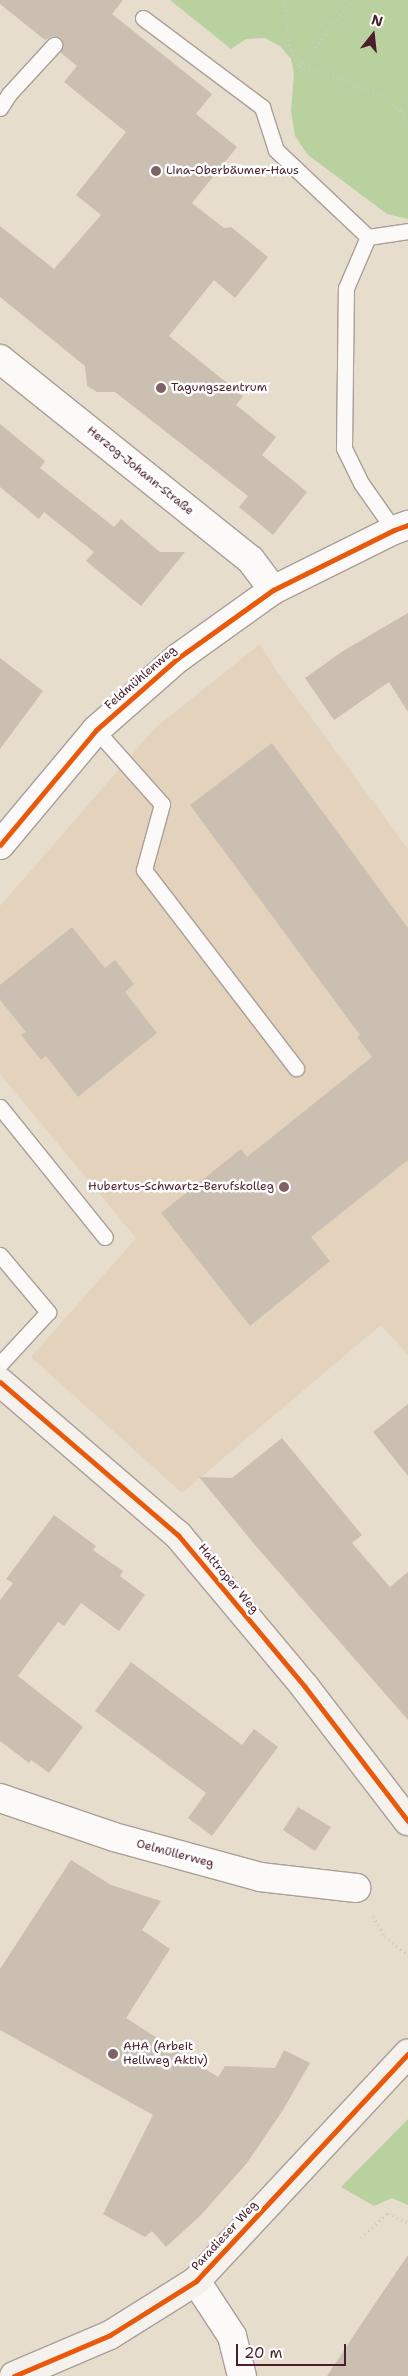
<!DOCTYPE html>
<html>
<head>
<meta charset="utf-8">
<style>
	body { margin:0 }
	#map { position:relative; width:408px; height:2376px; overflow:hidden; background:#e7ddcd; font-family:"Shantell Sans",sans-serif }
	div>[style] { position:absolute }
	.built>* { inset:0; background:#e3d3bd }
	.green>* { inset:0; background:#b9d19e }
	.building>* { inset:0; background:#cabfb1 }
	.path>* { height:3px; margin-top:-1.5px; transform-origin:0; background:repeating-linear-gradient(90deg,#cec9c5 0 1px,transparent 0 5px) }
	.roads { filter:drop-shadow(1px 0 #aa9f98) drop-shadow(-1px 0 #aa9f98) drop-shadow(0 1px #aa9f98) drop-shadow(0 -1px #aa9f98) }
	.lane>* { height:15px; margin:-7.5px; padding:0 7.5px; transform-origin:7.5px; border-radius:7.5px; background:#fbfaf8 }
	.street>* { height:28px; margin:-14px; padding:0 14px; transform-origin:14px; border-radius:14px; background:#fbfaf8 }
	.secondary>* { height:28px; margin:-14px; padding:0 14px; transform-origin:14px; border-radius:14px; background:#f5f1ec }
	.cycleway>* { height:5px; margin:-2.5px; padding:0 2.5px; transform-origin:2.5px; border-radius:2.5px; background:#e8590c }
	.dots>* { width:14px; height:14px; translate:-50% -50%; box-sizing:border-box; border:2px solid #fff; border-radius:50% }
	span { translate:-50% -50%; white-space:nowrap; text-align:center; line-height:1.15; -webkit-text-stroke:5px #fff; paint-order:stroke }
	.poi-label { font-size:12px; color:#4a1f2b }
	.left { translate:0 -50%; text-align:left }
	.right { translate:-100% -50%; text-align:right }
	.street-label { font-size:12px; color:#4a1f2b }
	.north { position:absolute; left:348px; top:10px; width:50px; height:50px; -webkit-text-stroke:4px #fff; paint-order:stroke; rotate:16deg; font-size:14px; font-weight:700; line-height:20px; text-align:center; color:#4a1f2b }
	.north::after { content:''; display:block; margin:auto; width:18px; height:22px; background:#4a1f2b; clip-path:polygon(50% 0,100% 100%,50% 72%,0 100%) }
	.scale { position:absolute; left:236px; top:2344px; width:110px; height:22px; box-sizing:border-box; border:2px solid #4a1f2b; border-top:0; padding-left:6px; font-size:15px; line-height:18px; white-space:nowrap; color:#4a1f2b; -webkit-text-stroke:4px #fff; paint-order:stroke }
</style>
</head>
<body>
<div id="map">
	<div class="built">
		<div style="clip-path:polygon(260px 644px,276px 670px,408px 849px,408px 1355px,381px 1325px,182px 1493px,31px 1357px,136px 1238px,0 1074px,0 906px,155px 728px)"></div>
	</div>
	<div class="green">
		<div style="clip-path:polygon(170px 0,408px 0,408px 219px,387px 214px,308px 155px,295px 136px,291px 111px,294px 74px,291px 59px,280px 46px,265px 38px,246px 39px,231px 49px)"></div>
		<div style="clip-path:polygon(408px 2119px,408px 2205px,392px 2198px,374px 2206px,341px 2187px)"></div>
	</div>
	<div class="building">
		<div style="clip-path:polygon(0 0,123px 0,112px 14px,212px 94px,196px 114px,237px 147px,192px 203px,224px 228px,231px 227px,268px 257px,235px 298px,214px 280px,169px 336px,243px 396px,236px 405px,276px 437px,262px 455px,307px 492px,273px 535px,239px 507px,248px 496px,115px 392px,97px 392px,87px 386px,85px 366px,0 297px,0 226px,54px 269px,101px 215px,76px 195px,126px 132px,64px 82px,77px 66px,60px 52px,63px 47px,61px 38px,52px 36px,45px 40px,0 4px)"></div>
		<div style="clip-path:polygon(0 424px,45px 461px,40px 468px,114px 527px,121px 519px,160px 552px,185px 552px,141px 606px,86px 561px,94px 552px,44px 512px,39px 519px,0 487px)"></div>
		<div style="clip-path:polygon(408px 613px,408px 712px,389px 682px,334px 720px,305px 678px,343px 651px)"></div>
		<div style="clip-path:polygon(0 658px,43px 691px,0 749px)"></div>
		<div style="clip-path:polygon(272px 743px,408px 928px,408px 1160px,311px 1237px,330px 1261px,250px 1326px,161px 1213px,241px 1149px,247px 1157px,372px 1057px,357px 1037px,360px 1035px,190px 805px)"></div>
		<div style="clip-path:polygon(72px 927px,105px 968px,115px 960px,134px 984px,125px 992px,157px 1033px,78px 1097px,46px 1056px,41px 1060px,21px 1035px,26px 1032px,0 1000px,0 985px)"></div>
		<div style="clip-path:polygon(408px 1404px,408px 1476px,373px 1432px)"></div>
		<div style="clip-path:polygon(282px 1438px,362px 1535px,352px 1543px,390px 1587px,408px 1572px,408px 1720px,255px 1545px,199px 1477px,232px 1478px)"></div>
		<div style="clip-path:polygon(54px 1515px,96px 1546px,93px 1550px,123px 1571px,120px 1576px,145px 1595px,119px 1631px,81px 1603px,64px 1626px,58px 1622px,18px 1676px,83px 1727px,49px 1773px,31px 1760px,29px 1763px,0 1741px,0 1600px,13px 1583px,6px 1579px)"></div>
		<div style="clip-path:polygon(131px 1662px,242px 1745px,254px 1729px,278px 1747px,212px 1836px,188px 1818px,206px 1793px,95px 1711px)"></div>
		<div style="clip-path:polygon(298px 1807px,331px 1827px,315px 1851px,283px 1830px)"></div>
		<div style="clip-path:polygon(71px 1860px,111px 1885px,161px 1901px,142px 1930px,170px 1949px,126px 2018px,218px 2077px,225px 2066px,275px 2068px,284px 2050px,310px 2063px,283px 2110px,247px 2163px,201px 2215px,166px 2247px,152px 2231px,145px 2237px,103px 2214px,153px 2115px,0 2030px,0 1969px)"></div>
		<div style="clip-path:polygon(408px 2255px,408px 2376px,327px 2376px,372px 2308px)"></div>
	</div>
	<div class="path">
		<div style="left:284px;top:0;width:45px;rotate:83.7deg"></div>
		<div style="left:289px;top:45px;width:23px;rotate:65deg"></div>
		<div style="left:299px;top:66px;width:43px;rotate:16.3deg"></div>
		<div style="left:340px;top:78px;width:49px;rotate:22.9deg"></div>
		<div style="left:385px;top:97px;width:30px;rotate:41deg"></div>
		<div style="left:299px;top:66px;width:85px;rotate:-50.7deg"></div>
		<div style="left:373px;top:1916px;width:23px;rotate:59deg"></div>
		<div style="left:385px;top:1936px;width:30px;rotate:40deg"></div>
		<div style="left:361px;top:2238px;width:37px;rotate:-43deg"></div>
		<div style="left:388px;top:2213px;width:22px;rotate:27deg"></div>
	</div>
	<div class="roads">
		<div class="lane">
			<div style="left:143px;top:18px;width:149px;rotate:36.8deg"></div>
			<div style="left:262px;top:107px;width:45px;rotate:72deg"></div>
			<div style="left:276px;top:150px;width:127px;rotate:43.4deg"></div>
			<div style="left:0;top:108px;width:17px;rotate:-57deg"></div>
			<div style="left:9px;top:94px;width:67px;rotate:-47.4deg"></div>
			<div style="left:394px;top:530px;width:57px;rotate:-125.1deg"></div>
			<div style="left:361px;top:483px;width:39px;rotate:-116deg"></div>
			<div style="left:344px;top:448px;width:160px;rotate:-89.3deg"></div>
			<div style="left:346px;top:288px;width:56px;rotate:-66.7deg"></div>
			<div style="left:368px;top:237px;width:40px;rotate:-8.5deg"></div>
			<div style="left:96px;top:730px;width:99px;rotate:48.3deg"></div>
			<div style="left:162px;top:804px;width:68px;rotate:105.3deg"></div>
			<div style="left:144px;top:870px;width:250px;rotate:52.5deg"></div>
			<div style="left:0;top:1107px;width:167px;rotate:51.1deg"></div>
			<div style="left:0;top:1255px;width:75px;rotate:49.9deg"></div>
			<div style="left:48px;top:1312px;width:71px;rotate:132.7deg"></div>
		</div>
		<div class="street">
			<div style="left:0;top:359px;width:320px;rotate:38.7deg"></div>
			<div style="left:250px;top:559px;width:39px;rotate:53deg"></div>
			<div style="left:0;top:845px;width:150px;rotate:-50.1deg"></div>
			<div style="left:96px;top:730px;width:109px;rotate:-41.3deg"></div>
			<div style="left:178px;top:658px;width:117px;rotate:-35.6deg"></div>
			<div style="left:273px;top:590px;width:135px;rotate:-26.4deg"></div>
			<div style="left:394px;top:530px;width:15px;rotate:-20deg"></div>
			<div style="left:0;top:1798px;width:120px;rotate:18.9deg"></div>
			<div style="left:114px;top:1837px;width:151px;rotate:15.3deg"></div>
			<div style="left:260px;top:1877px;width:97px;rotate:6.5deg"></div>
			<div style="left:196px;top:2281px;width:66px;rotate:56.8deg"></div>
			<div style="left:232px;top:2336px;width:41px;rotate:76deg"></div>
		</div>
		<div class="secondary">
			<div style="left:0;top:1382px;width:235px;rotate:40.7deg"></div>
			<div style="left:178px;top:1535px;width:198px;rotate:50.1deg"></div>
			<div style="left:305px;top:1687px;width:169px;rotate:52.5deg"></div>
			<div style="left:14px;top:2376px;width:104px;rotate:-23.1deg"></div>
			<div style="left:110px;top:2335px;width:102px;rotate:-32.1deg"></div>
			<div style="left:196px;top:2281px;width:311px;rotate:-47deg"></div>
		</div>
	</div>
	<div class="cycleway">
		<div style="left:0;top:845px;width:150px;rotate:-50.1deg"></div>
		<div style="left:96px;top:730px;width:109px;rotate:-41.3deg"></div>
		<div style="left:178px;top:658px;width:117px;rotate:-35.6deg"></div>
		<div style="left:273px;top:590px;width:135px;rotate:-26.4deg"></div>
		<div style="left:394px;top:530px;width:15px;rotate:-20deg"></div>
		<div style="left:0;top:1382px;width:235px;rotate:40.7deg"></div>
		<div style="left:178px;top:1535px;width:198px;rotate:50.1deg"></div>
		<div style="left:305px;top:1687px;width:169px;rotate:52.5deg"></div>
		<div style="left:14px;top:2376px;width:104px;rotate:-23.1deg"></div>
		<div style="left:110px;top:2335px;width:102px;rotate:-32.1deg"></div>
		<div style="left:196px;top:2281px;width:311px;rotate:-47deg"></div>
	</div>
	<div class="dots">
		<div style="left:156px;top:171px;background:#816264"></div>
		<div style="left:161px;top:388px;background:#816264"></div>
		<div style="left:284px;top:1187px;background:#816264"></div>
		<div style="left:113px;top:2054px;background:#816264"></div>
	</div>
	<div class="poi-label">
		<span class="left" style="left:166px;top:171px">Lina-Oberbäumer-Haus</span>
		<span class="left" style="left:171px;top:388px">Tagungszentrum</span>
		<span class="right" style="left:274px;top:1187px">Hubertus-Schwartz-Berufskolleg</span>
		<span class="left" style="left:123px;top:2054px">AHA (Arbeit<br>Hellweg Aktiv)</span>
	</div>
	<div class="street-label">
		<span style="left:140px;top:471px;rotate:39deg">Herzog-Johann-Straße</span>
		<span style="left:141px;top:678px;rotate:-41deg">Feldmühlenweg</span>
		<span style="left:228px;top:1579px;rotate:50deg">Hattroper Weg</span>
		<span style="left:175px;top:1854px;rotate:15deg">Oelmüllerweg</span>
		<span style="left:225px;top:2236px;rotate:-47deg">Paradieser Weg</span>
	</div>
	<div class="north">N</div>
	<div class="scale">20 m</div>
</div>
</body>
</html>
